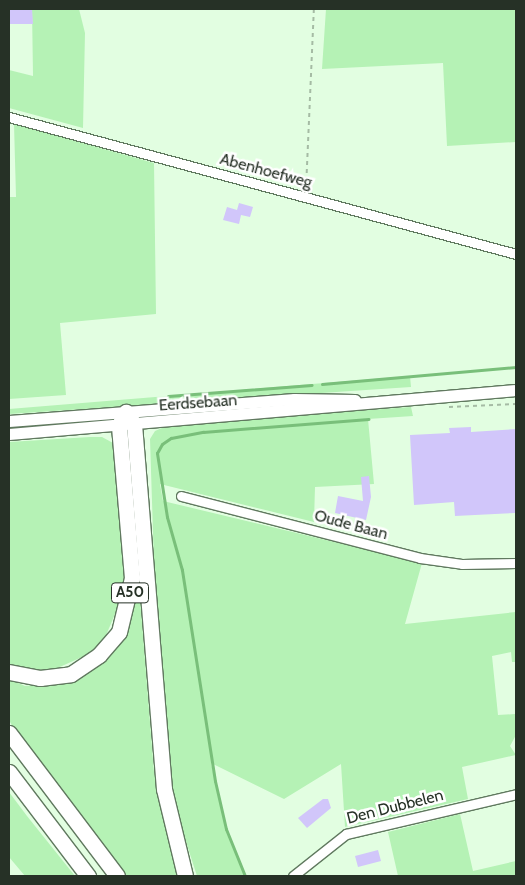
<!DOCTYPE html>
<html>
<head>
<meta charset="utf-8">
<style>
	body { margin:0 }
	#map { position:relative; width:525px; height:885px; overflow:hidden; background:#e2fee1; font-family:Cabin,sans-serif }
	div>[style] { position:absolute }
	.green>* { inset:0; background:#b5f2b5 }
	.stream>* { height:3px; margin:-1.5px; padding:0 1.5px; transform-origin:1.5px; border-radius:1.5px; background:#79bf7a }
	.building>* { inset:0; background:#d1c6fa }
	.path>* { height:2px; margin-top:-1px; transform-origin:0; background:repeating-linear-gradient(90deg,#a5bba4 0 4px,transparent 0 8px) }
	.roads { filter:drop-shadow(1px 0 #60795f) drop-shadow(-1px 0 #60795f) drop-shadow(0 1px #60795f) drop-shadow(0 -1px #60795f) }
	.minor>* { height:9px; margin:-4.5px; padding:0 4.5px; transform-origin:4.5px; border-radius:4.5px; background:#fff }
	.secondary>* { height:11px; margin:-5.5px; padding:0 5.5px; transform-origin:5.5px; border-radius:5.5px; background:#fff }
	.motorway>* { height:15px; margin:-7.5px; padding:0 7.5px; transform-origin:7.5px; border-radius:7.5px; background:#fff }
	span { translate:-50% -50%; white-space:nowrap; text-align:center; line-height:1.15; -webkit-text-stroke:5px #fff; paint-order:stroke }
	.shield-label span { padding:1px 4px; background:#fff; border:1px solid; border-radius:4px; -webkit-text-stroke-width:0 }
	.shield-label { font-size:15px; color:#263126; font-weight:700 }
	.street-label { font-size:16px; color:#263126 }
	.frame { position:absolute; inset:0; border:10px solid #263126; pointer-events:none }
</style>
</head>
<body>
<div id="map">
	<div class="green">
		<div style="clip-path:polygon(32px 9px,79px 9px,85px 33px,83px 128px,9px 108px,9px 70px,33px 76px)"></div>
		<div style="clip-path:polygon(326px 9px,516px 9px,516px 142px,447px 146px,443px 63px,322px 69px)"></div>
		<div style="clip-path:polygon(14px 124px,154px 163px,156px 314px,60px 323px,66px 395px,9px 399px,9px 197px,16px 197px)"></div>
		<div style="clip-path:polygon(410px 376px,411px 387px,9px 414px,9px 409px)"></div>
		<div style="clip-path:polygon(411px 407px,413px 416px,368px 419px,374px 484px,315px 487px,314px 522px,160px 484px,163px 501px,422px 563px,405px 624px,516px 612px,516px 662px,512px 662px,511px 652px,492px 656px,498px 715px,515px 714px,516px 735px,510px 746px,516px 755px,462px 767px,468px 799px,345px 827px,341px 764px,284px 799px,211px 763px,225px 826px,245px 876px,197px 876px,179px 820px,169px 770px,155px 595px,150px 439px,155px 431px,171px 424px)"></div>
		<div style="clip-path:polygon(90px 437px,102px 437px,113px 443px,125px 559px,123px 595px,104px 640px,91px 653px,53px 670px,30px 671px,9px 664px,9px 442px)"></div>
		<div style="clip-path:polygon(136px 547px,154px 772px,178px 876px,127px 876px,23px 747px,9px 720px,9px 679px,25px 686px,55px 683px,117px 646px)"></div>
		<div style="clip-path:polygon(9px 792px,27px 816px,75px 876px,25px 876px,9px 857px)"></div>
		<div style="clip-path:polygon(460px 814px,473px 871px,516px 861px,516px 876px,398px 876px,388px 832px)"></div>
	</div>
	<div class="stream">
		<div style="left:322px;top:384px;width:195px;rotate:-5deg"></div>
		<div style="left:168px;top:396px;width:144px;rotate:-4.4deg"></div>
		<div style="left:245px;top:876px;width:51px;rotate:-112deg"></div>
		<div style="left:226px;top:829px;width:49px;rotate:-102.9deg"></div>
		<div style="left:215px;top:781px;width:214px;rotate:-98.9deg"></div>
		<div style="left:182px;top:570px;width:55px;rotate:-105.8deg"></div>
		<div style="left:167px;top:517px;width:65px;rotate:-98.9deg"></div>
		<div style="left:157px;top:453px;width:10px;rotate:-61deg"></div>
		<div style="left:162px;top:444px;width:11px;rotate:-34deg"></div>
		<div style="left:171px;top:438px;width:33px;rotate:-11deg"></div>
		<div style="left:203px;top:432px;width:166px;rotate:-4.5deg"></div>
	</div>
	<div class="building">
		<div style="clip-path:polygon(9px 9px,32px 9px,33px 24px,9px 24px)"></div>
		<div style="clip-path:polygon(239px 203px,253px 207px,250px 217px,241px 215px,239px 224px,223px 220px,227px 207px,237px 210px)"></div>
		<div style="clip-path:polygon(471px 427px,471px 432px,516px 429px,515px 513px,455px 516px,454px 502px,414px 505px,410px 435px,450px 433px,449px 428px)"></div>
		<div style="clip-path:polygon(369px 476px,371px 497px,366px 520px,335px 513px,338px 496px,363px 501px,361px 477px)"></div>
		<div style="clip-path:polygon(323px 799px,328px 799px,331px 808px,307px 828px,298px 818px)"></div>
		<div style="clip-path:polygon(378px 850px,381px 861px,358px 867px,355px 856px)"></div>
	</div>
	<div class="path">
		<div style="left:306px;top:189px;width:180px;rotate:-87.5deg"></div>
		<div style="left:449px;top:407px;width:67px;rotate:-2.6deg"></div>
	</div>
	<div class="roads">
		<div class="minor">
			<div style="left:9px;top:117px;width:525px;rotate:15.12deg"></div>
			<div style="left:181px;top:496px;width:247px;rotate:14.5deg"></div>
			<div style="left:420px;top:558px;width:42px;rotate:8.1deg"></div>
			<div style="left:462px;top:564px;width:54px;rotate:-1.1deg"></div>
			<div style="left:293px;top:876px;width:68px;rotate:-38.4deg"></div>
			<div style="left:346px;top:834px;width:175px;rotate:-13.2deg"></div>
		</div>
		<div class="secondary">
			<div style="left:9px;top:421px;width:286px;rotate:-4.4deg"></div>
			<div style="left:294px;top:399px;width:61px;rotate:0.9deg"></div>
			<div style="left:9px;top:434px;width:509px;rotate:-4.96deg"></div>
		</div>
		<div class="motorway">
			<div style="left:9px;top:672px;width:32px;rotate:11deg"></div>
			<div style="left:40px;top:678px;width:31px;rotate:-7deg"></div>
			<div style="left:71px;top:674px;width:34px;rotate:-34deg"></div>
			<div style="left:99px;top:655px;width:30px;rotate:-49deg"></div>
			<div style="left:119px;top:632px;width:56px;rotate:-76.5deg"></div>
			<div style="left:132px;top:578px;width:154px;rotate:-94.9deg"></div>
			<div style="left:119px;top:425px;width:15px;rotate:-62deg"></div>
			<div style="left:126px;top:412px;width:14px;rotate:56deg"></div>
			<div style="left:134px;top:424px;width:366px;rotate:85.3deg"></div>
			<div style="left:164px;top:789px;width:89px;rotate:76.4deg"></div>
			<div style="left:9px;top:733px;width:179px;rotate:52.9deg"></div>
			<div style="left:9px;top:772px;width:131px;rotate:52.8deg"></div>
		</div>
	</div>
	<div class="shield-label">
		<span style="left:130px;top:593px">A50</span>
	</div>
	<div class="street-label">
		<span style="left:266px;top:171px;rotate:15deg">Abenhoefweg</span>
		<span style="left:198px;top:403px;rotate:-4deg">Eerdsebaan</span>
		<span style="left:351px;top:525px;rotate:15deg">Oude Baan</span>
		<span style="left:395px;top:807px;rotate:-14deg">Den Dubbelen</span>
	</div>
	<div class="frame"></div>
</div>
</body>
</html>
